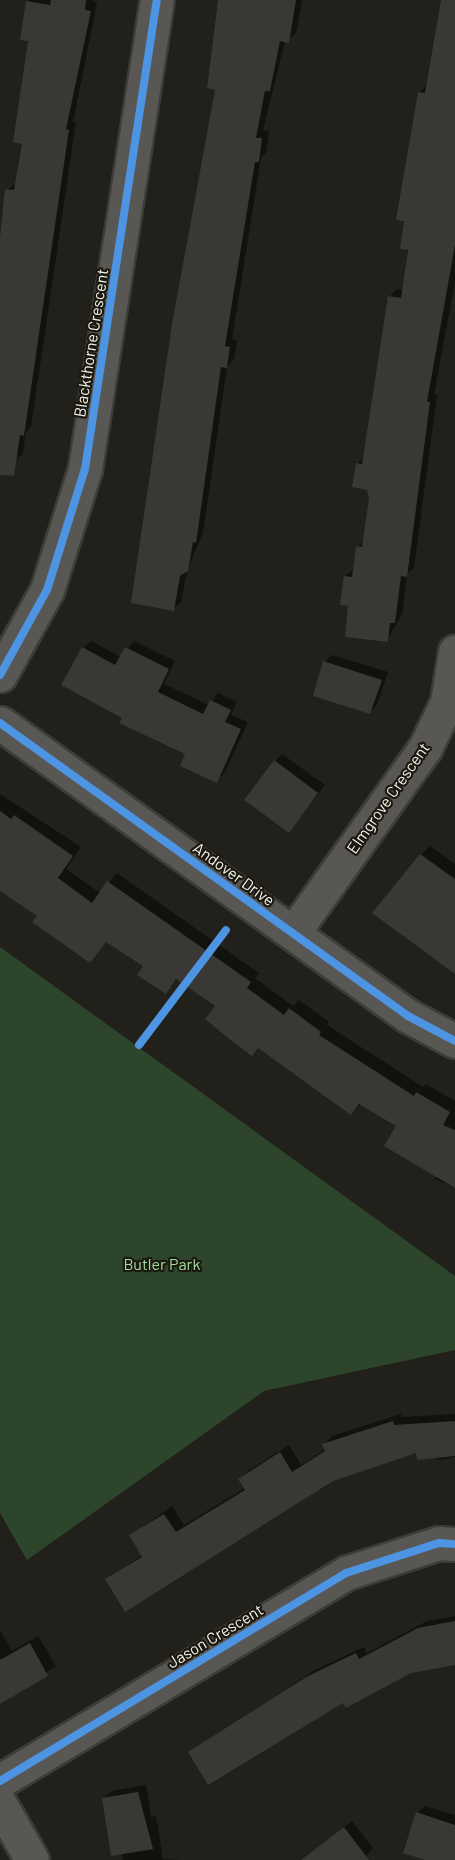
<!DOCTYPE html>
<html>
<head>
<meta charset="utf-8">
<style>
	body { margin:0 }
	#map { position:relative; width:455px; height:1860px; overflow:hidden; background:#21201b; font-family:Barlow,sans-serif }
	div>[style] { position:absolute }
	.green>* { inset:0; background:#2d462b }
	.shadow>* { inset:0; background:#0007 }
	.building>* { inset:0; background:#393834 }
	.roads { filter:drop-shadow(2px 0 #3c3c38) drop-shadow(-2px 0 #3c3c38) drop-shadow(0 2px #3c3c38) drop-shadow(0 -2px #3c3c38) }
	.minor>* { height:33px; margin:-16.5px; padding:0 16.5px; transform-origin:16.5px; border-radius:16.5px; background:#585753 }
	.tertiary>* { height:33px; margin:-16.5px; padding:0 16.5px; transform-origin:16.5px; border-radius:16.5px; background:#585753 }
	.cycleway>* { height:8px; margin:-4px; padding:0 4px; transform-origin:4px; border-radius:4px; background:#4d94e3 }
	span { translate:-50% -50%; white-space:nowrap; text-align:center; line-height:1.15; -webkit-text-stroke:4.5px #1b190f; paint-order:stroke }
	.street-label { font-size:16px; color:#f5f4ed }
	.park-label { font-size:16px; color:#a1df9d }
</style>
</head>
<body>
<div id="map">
	<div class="green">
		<div style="clip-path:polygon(0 947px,455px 1276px,455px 1350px,264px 1391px,27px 1560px,0 1513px)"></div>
	</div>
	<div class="shadow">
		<div style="clip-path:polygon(29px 0,92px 0,97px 3px,73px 122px,76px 122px,31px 427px,26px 432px,23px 453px,15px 461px,0 459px,0 252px,6px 190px,17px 183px,24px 143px)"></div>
		<div style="clip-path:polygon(220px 0,302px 0,296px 33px,285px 41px,263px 130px,269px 131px,266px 153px,261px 158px,232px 339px,237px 340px,234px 359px,227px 367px,203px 533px,187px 571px,181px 602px,173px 609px,217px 89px)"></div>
		<div style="clip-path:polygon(441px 0,455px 0,455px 282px,434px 395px,437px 395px,414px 568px,407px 574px,402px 614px,387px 640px,350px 605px,345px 576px,354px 569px,358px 547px,365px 540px,371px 498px,357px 464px,365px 456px,389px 297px,397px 289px,404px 290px,419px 93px,428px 84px)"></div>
		<div style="clip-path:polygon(91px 641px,121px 657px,134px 641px,175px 661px,164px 684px,209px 705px,218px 693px,237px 702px,231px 715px,248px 722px,224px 774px,216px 781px,187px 754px,124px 717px,83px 648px)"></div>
		<div style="clip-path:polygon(332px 655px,388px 672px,377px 705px,370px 712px,325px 662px)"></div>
		<div style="clip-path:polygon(282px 754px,325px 785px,289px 831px,275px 761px)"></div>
		<div style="clip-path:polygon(0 794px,81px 847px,66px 869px,100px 893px,117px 873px,259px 973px,255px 978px,293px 1006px,299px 1000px,329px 1022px,327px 1025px,423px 1087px,426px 1084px,455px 1101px,455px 1188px,435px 1179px,436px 1175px,398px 1126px,361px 1104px,351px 1114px,178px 978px,166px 992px,145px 965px,107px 941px,90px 961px,39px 916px,0 889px)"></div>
		<div style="clip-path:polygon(430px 846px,455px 864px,455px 971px,421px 855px)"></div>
		<div style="clip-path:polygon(401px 1414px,402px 1417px,455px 1414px,455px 1457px,440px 1460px,417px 1451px,332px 1480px,107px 1580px,142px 1555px,130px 1536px,172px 1506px,184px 1525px,245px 1488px,240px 1479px,248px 1471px,289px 1445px,301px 1465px,326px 1449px,324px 1445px,332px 1436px)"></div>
		<div style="clip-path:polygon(455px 1616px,455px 1664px,411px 1671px,344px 1701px,190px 1752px,315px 1670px,364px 1647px,367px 1653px,427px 1621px)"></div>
		<div style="clip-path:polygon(0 1630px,12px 1651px,38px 1636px,56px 1666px,0 1702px)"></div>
		<div style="clip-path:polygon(146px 1785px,151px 1817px,156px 1816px,163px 1859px,180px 1860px,123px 1860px,104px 1798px,111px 1791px)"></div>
		<div style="clip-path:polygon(425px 1806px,455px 1815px,455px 1860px,437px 1860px,417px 1813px)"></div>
		<div style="clip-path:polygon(352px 1821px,373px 1848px,366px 1856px,360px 1860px,302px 1860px)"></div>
	</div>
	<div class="building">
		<div style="clip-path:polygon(51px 0,86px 0,85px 10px,91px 11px,66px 129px,69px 130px,24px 436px,20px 435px,14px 476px,0 475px,0 237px,5px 189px,14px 190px,22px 144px,13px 142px,28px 41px,20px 40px,26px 1px,50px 5px)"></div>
		<div style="clip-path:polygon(218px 0,296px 0,289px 43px,280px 41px,270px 91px,265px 91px,256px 138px,262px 138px,259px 162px,255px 162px,225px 346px,230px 347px,227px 368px,221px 367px,196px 543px,193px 542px,188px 571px,180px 576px,174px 611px,131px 603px,172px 324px,215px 90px,207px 88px)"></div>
		<div style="clip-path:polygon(441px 0,455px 0,455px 245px,427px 402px,430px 402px,407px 577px,401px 576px,395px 623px,390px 623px,388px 642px,345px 637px,348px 606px,340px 605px,344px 576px,352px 577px,356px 546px,362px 547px,369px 498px,367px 490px,352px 487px,356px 463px,362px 464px,388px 296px,401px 298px,408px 250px,400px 249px,404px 221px,396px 220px,418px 92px,425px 93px)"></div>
		<div style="clip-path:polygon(82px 647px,115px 665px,125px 647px,169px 669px,158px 692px,203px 714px,210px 700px,231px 710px,225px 722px,241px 729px,217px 783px,180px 766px,185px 754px,119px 723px,122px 718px,61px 685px)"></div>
		<div style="clip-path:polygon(323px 661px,382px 680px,370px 714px,313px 696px)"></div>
		<div style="clip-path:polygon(274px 760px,318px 793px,289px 833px,244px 800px)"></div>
		<div style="clip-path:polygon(0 811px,11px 819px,14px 815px,73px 856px,58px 878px,92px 903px,107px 881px,251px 982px,247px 988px,284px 1015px,289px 1008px,321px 1032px,319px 1035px,414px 1096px,416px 1092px,450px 1112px,443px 1125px,455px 1130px,455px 1188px,384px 1146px,396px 1126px,359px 1104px,351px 1115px,258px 1048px,252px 1056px,233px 1042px,205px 1019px,215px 1006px,176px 979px,166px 994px,137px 975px,143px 966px,106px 942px,90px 963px,32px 922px,37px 916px,0 891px)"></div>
		<div style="clip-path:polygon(420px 854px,455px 879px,455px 974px,372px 913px)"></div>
		<div style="clip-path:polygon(393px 1421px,394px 1425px,455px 1421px,455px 1456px,417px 1460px,416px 1453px,333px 1481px,125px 1612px,105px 1579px,142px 1557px,129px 1535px,164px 1514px,176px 1532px,245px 1490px,238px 1479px,280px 1452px,292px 1472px,325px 1451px,322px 1444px)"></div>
		<div style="clip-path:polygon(455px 1621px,455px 1665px,411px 1673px,346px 1708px,343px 1703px,208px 1785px,188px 1752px,306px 1677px,356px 1653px,359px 1659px,418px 1628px)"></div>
		<div style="clip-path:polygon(30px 1643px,48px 1676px,0 1704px,0 1660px)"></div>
		<div style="clip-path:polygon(138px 1792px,153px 1849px,111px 1856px,102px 1798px)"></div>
		<div style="clip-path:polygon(416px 1812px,455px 1825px,455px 1860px,425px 1860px,403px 1853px)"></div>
		<div style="clip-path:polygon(344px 1827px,369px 1860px,301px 1860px)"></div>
	</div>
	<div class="roads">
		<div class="minor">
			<div style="left:0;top:675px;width:97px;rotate:-61.1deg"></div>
			<div style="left:47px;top:590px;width:127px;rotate:-72.6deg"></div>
			<div style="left:85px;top:469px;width:474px;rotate:-81.3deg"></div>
			<div style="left:293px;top:933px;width:227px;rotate:-54.5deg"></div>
			<div style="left:425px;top:748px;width:51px;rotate:-64.4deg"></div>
			<div style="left:447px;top:702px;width:51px;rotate:-80.9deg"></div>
			<div style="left:0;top:1781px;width:404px;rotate:-31deg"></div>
			<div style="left:346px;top:1573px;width:98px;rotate:-17.9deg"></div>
			<div style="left:439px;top:1543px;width:16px;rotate:4deg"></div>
			<div style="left:0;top:1804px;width:64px;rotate:60.3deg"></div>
		</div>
		<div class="tertiary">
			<div style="left:0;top:723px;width:502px;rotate:35.68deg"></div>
			<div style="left:408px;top:1016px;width:53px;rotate:28deg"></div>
		</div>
	</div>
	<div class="cycleway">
		<div style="left:0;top:675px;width:97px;rotate:-61.1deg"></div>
		<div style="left:47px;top:590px;width:127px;rotate:-72.6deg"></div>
		<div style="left:85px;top:469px;width:474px;rotate:-81.3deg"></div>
		<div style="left:0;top:723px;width:502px;rotate:35.68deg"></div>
		<div style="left:408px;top:1016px;width:53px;rotate:28deg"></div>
		<div style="left:139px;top:1045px;width:144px;rotate:-52.9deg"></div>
		<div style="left:0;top:1781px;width:404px;rotate:-31deg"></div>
		<div style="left:346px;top:1573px;width:98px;rotate:-17.9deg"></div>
		<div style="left:439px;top:1543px;width:16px;rotate:4deg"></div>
	</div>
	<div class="street-label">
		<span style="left:91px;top:343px;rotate:-81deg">Blackthorne Crescent</span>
		<span style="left:388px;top:798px;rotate:-55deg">Elmgrove Crescent</span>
		<span style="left:234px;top:874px;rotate:36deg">Andover Drive</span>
		<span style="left:215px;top:1636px;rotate:-31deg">Jason Crescent</span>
	</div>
	<div class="park-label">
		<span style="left:162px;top:1264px">Butler Park</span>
	</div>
</div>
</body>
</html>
